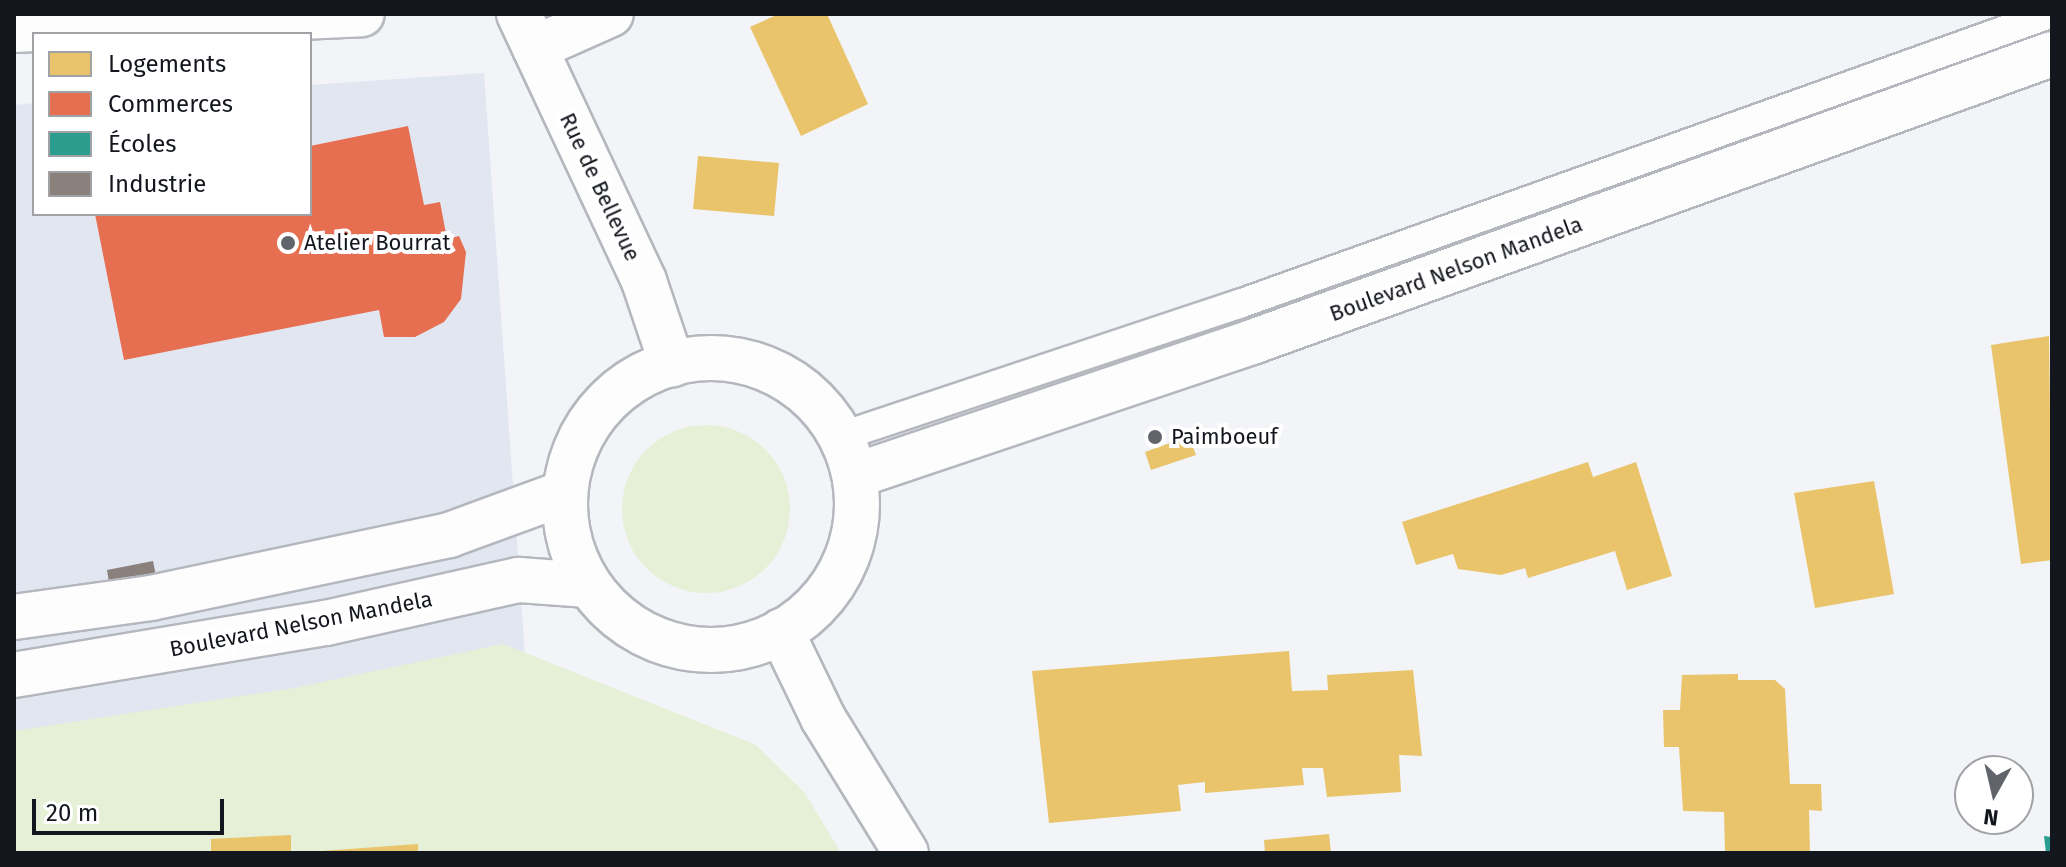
<!DOCTYPE html>
<html>
<head>
<meta charset="utf-8">
<style>
	body { margin:0 }
	#map { position:relative; width:2066px; height:867px; overflow:hidden; background:#f2f4f8; font-family:"Fira Sans",sans-serif }
	div>[style] { position:absolute }
	.built>* { inset:0; background:#e1e6f1 }
	.green>* { inset:0; background:#e6f0d6 }
	.round { border-radius:50% }
	.homes>* { inset:0; background:#e9c46a }
	.shops>* { inset:0; background:#e76f51 }
	.schools>* { inset:0; background:#2a9d8f }
	.industry>* { inset:0; background:#8a817c }
	.roads { filter:drop-shadow(2px 0 #b4b7bd) drop-shadow(-2px 0 #b4b7bd) drop-shadow(0 2px #b4b7bd) drop-shadow(0 -2px #b4b7bd) }
	.service>* { height:28px; margin:-14px; padding:0 14px; transform-origin:14px; border-radius:14px; background:#fdfdfe }
	.minor>* { height:44px; margin:-22px; padding:0 22px; transform-origin:22px; border-radius:22px; background:#fdfdfe }
	.tertiary>* { height:44px; margin:-22px; padding:0 22px; transform-origin:22px; border-radius:22px; background:#fdfdfe }
	.tertiary>.ring { margin:-22px; padding:0; box-sizing:content-box; background:none; border:44px solid #fdfdfe; border-radius:50% }
	.dots>* { width:22px; height:22px; translate:-50% -50%; box-sizing:border-box; border:4px solid #fff; border-radius:50% }
	span { translate:-50% -50%; white-space:nowrap; text-align:center; line-height:1.15; -webkit-text-stroke:8px #fff; paint-order:stroke }
	.street-label { font-size:22px; color:#13161d }
	.poi-label { font-size:22px; color:#13161d }
	.left { translate:0 -50%; text-align:left }
	.frame { position:absolute; inset:0; border:16px solid #13161d; pointer-events:none }
	.legend { position:absolute; left:32px; top:32px; width:280px; height:184px; box-sizing:border-box; background:#fff; border:2px solid #a1a2a5; margin:0; padding:10px 14px; list-style:none; font-size:24px; color:#13161d }
	.legend li { display:flex; align-items:center; gap:16px; height:40px }
	.legend b { width:40px; border:2px solid #a1a2a5 }
	.north { position:absolute; left:1954px; top:755px; width:80px; height:80px; box-sizing:border-box; background:#fff; border:2px solid #a1a2a5; border-radius:50%; rotate:188deg; font-size:22px; font-weight:700; line-height:32px; text-align:center; color:#13161d }
	.north::after { content:''; display:block; margin:auto; width:28px; height:36px; background:#61646a; clip-path:polygon(50% 0,100% 100%,50% 72%,0 100%) }
	.scale { position:absolute; left:32px; top:799px; width:192px; height:36px; box-sizing:border-box; border:4px solid #13161d; border-top:0; padding-left:10px; font-size:24px; line-height:28px; white-space:nowrap; color:#13161d; -webkit-text-stroke:6px #fff; paint-order:stroke }
</style>
</head>
<body>
<div id="map">
	<div class="built">
		<div style="clip-path:polygon(484px 73px,528px 699px,14px 781px,14px 105px,34px 103px,34px 214px,310px 214px,310px 85px)"></div>
	</div>
	<div class="green">
		<div class="round" style="left:622px;top:425px;width:168px;height:168px"></div>
		<div style="clip-path:polygon(503px 644px,756px 745px,805px 793px,841px 853px,14px 853px,14px 731px,294px 688px)"></div>
	</div>
	<div class="homes">
		<div style="clip-path:polygon(779px 14px,827px 14px,868px 104px,801px 136px,750px 27px)"></div>
		<div style="clip-path:polygon(698px 156px,779px 163px,774px 216px,693px 209px)"></div>
		<div style="clip-path:polygon(2049px 336px,2052px 560px,2021px 564px,1991px 345px)"></div>
		<div style="clip-path:polygon(1189px 436px,1196px 455px,1151px 470px,1145px 452px)"></div>
		<div style="clip-path:polygon(1588px 462px,1593px 477px,1636px 462px,1672px 576px,1627px 590px,1615px 551px,1528px 578px,1525px 568px,1501px 575px,1458px 569px,1453px 554px,1416px 565px,1402px 522px)"></div>
		<div style="clip-path:polygon(1874px 481px,1894px 594px,1815px 608px,1794px 493px)"></div>
		<div style="clip-path:polygon(1289px 651px,1292px 691px,1328px 690px,1327px 675px,1413px 670px,1422px 756px,1399px 755px,1401px 792px,1327px 797px,1323px 768px,1302px 768px,1304px 785px,1205px 793px,1205px 782px,1178px 785px,1181px 811px,1049px 823px,1032px 671px)"></div>
		<div style="clip-path:polygon(1738px 674px,1738px 680px,1775px 680px,1785px 689px,1790px 784px,1821px 784px,1822px 811px,1809px 810px,1810px 853px,1725px 853px,1724px 812px,1683px 811px,1679px 747px,1664px 747px,1663px 710px,1680px 710px,1682px 675px)"></div>
		<div style="clip-path:polygon(1329px 834px,1331px 853px,1265px 853px,1264px 840px)"></div>
		<div style="clip-path:polygon(291px 835px,291px 853px,211px 853px,211px 839px)"></div>
		<div style="clip-path:polygon(418px 844px,418px 853px,321px 853px,321px 851px)"></div>
	</div>
	<div class="shops">
		<div style="clip-path:polygon(408px 126px,424px 205px,440px 202px,447px 239px,459px 236px,466px 252px,461px 299px,444px 322px,415px 337px,384px 337px,379px 310px,124px 360px,95px 214px,310px 214px,310px 146px)"></div>
	</div>
	<div class="schools">
		<div style="clip-path:polygon(2044px 836px,2052px 837px,2052px 853px,2046px 853px)"></div>
	</div>
	<div class="industry">
		<div style="clip-path:polygon(153px 561px,157px 581px,110px 589px,107px 570px)"></div>
	</div>
	<div class="roads">
		<div class="service">
			<div style="left:842px;top:436px;width:418px;rotate:-18.4deg"></div>
			<div style="left:1239px;top:304px;width:861px;rotate:-19.68deg"></div>
		</div>
		<div class="minor">
			<div style="left:14px;top:30px;width:348px;rotate:-2.6deg"></div>
			<div style="left:535px;top:48px;width:83px;rotate:-24.1deg"></div>
			<div style="left:781px;top:631px;width:97px;rotate:64.2deg"></div>
			<div style="left:823px;top:718px;width:158px;rotate:58.4deg"></div>
		</div>
		<div class="tertiary">
			<div style="left:519px;top:14px;width:295px;rotate:64.9deg"></div>
			<div style="left:644px;top:281px;width:88px;rotate:71.4deg"></div>
			<div class="ring" style="left:565px;top:358px;width:248px;height:248px"></div>
			<div style="left:857px;top:475px;width:417px;rotate:-18.6deg"></div>
			<div style="left:1252px;top:342px;width:850px;rotate:-19.8deg"></div>
			<div style="left:14px;top:617px;width:138px;rotate:-7.9deg"></div>
			<div style="left:151px;top:598px;width:305px;rotate:-11.9deg"></div>
			<div style="left:449px;top:535px;width:122px;rotate:-20.1deg"></div>
			<div style="left:14px;top:675px;width:316px;rotate:-9.5deg"></div>
			<div style="left:326px;top:623px;width:198px;rotate:-12.6deg"></div>
			<div style="left:519px;top:580px;width:69px;rotate:4.1deg"></div>
		</div>
	</div>
	<div class="dots">
		<div style="left:288px;top:243px;background:#61646a"></div>
		<div style="left:1155px;top:437px;background:#61646a"></div>
	</div>
	<div class="street-label">
		<span style="left:600px;top:187px;rotate:65deg">Rue de Bellevue</span>
		<span style="left:1456px;top:269px;rotate:-20deg">Boulevard Nelson Mandela</span>
		<span style="left:301px;top:624px;rotate:-11deg">Boulevard Nelson Mandela</span>
	</div>
	<div class="poi-label">
		<span class="left" style="left:304px;top:243px">Atelier Bourrat</span>
		<span class="left" style="left:1171px;top:437px">Paimboeuf</span>
	</div>
	<div class="frame"></div>
	<ul class="legend">
	<li><b style="height:22px;background:#e9c46a"></b>Logements</li>
	<li><b style="height:22px;background:#e76f51"></b>Commerces</li>
	<li><b style="height:22px;background:#2a9d8f"></b>Écoles</li>
	<li><b style="height:22px;background:#8a817c"></b>Industrie</li>
	</ul>
	<div class="north">N</div>
	<div class="scale">20 m</div>
</div>
</body>
</html>
